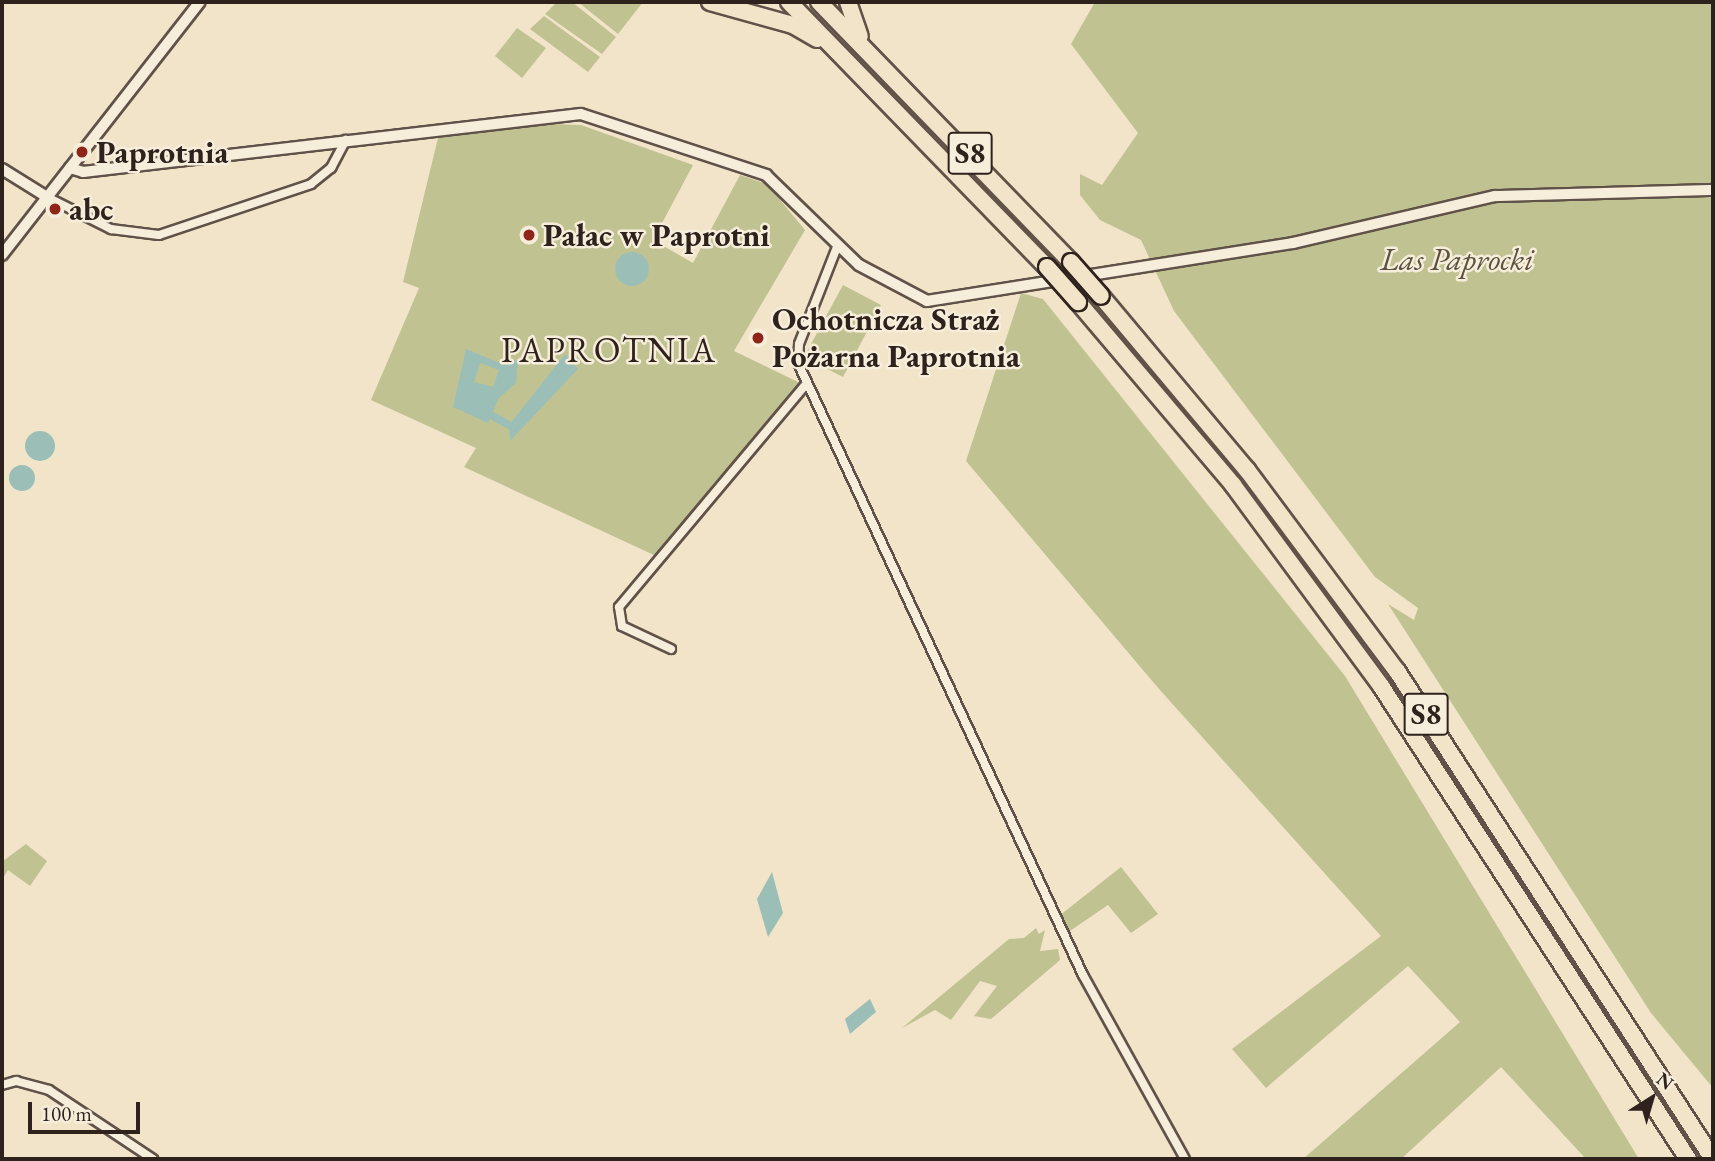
<!DOCTYPE html>
<html>
<head>
<meta charset="utf-8">
<style>
	body { margin:0 }
	#map { position:relative; width:1715px; height:1161px; overflow:hidden; background:#f1e4c8; font-family:"EB Garamond",serif }
	div>[style] { position:absolute }
	.green>* { inset:0; background:#c1c292 }
	.water>* { inset:0; background:#9bbfb6 }
	.round { border-radius:50% }
	.canal>* { height:8px; margin:-4px; padding:0 4px; transform-origin:4px; border-radius:4px; background:#9bbfb6 }
	.roads { filter:drop-shadow(2px 0 #605248) drop-shadow(-2px 0 #605248) drop-shadow(0 2px #605248) drop-shadow(0 -2px #605248) }
	.minor>* { height:8px; margin:-4px; padding:0 4px; transform-origin:4px; border-radius:4px; background:#f6eddb }
	.tertiary>* { height:10px; margin:-5px; padding:0 5px; transform-origin:5px; border-radius:5px; background:#f6eddb }
	.motorway>* { height:16px; margin:-8px; padding:0 8px; transform-origin:8px; border-radius:8px; background:#f1e4c8 }
	.bridges { filter:drop-shadow(2px 0 #2f221d) drop-shadow(-2px 0 #2f221d) drop-shadow(0 2px #2f221d) drop-shadow(0 -2px #2f221d) }
	.motorway-bridge>* { height:16px; margin:-8px; padding:0 8px; transform-origin:8px; border-radius:8px; background:#f1e4c8 }
	.dots>* { width:19px; height:19px; translate:-50% -50%; box-sizing:border-box; border:4px solid #f6eddb; border-radius:50% }
	span { translate:-50% -50%; white-space:nowrap; text-align:center; line-height:1.15; -webkit-text-stroke:5px #f6eddb; paint-order:stroke }
	.shield-label span { padding:2px 5px; background:#f6eddb; border:2px solid; border-radius:5px; -webkit-text-stroke-width:0 }
	.shield-label { font-size:30px; color:#2f221d; font-weight:700 }
	.poi-label { font-size:32px; color:#2f221d; font-weight:700 }
	.left { translate:0 -50%; text-align:left }
	.park-label { font-size:32px; color:#5b5240; font-style:italic }
	.quarter-label { font-size:35px; color:#2f221d; letter-spacing:2px }
	.frame { position:absolute; inset:0; border:4px solid #2f221d; pointer-events:none }
	.north { position:absolute; left:1617px; top:1063px; width:70px; height:70px; -webkit-text-stroke:5px #f6eddb; paint-order:stroke; rotate:37deg; font-size:19px; font-weight:700; line-height:28px; text-align:center; color:#2f221d }
	.north::after { content:''; display:block; margin:auto; width:24px; height:32px; background:#2f221d; clip-path:polygon(50% 0,100% 100%,50% 72%,0 100%) }
	.scale { position:absolute; left:28px; top:1102px; width:112px; height:32px; box-sizing:border-box; border:4px solid #2f221d; border-top:0; padding-left:9px; font-size:21px; line-height:24px; white-space:nowrap; color:#2f221d; -webkit-text-stroke:5px #f6eddb; paint-order:stroke }
</style>
</head>
<body>
<div id="map">
	<div class="green">
		<div style="clip-path:polygon(557px 2px,572px 2px,616px 37px,602px 54px,545px 14px)"></div>
		<div style="clip-path:polygon(578px 2px,643px 2px,618px 34px)"></div>
		<div style="clip-path:polygon(1095px 2px,1713px 2px,1713px 1088px,1651px 1013px,1388px 604px,1414px 620px,1418px 608px,1375px 577px,1174px 311px,1141px 240px,1100px 220px,1080px 195px,1080px 174px,1102px 185px,1138px 133px,1071px 44px)"></div>
		<div style="clip-path:polygon(544px 16px,600px 57px,588px 72px,530px 29px)"></div>
		<div style="clip-path:polygon(517px 28px,546px 48px,522px 78px,495px 56px)"></div>
		<div style="clip-path:polygon(550px 124px,581px 125px,693px 165px,653px 240px,693px 263px,740px 175px,767px 184px,805px 230px,734px 351px,800px 383px,656px 556px,464px 467px,476px 448px,371px 400px,419px 288px,403px 282px,438px 138px)"></div>
		<div style="clip-path:polygon(843px 285px,881px 305px,843px 377px,804px 357px)"></div>
		<div style="clip-path:polygon(1021px 293px,1043px 299px,1345px 676px,1639px 1159px,1586px 1159px,1501px 1067px,1401px 1159px,1303px 1159px,1460px 1022px,1408px 966px,1266px 1088px,1232px 1049px,1381px 936px,1159px 689px,966px 461px)"></div>
		<div style="clip-path:polygon(26px 844px,47px 861px,30px 886px,8px 870px,2px 880px,3px 861px)"></div>
		<div style="clip-path:polygon(1121px 867px,1158px 914px,1131px 933px,1108px 905px,1067px 933px,1059px 916px)"></div>
		<div style="clip-path:polygon(1036px 928px,1039px 934px,1045px 930px,1040px 951px,1058px 949px,1060px 960px,991px 1019px,974px 1016px,997px 986px,980px 981px,951px 1020px,935px 1010px,902px 1028px,1009px 939px,1024px 938px)"></div>
	</div>
	<div class="water">
		<div class="round" style="left:615px;top:252px;width:34px;height:34px"></div>
		<div style="clip-path:polygon(evenodd,466px 349px,497px 362px,518px 360px,516px 383px,499px 398px,488px 423px,453px 407px,466px 349px,480px 363px,499px 370px,493px 387px,474px 382px,480px 363px)"></div>
		<div style="clip-path:polygon(565px 354px,578px 369px,510px 441px,509px 425px)"></div>
		<div class="round" style="left:25px;top:431px;width:30px;height:30px"></div>
		<div class="round" style="left:9px;top:465px;width:26px;height:26px"></div>
		<div style="clip-path:polygon(772px 872px,783px 913px,768px 937px,757px 899px)"></div>
		<div style="clip-path:polygon(870px 999px,876px 1012px,850px 1034px,845px 1019px)"></div>
	</div>
	<div class="canal">
		<div style="left:491px;top:415px;width:21px;rotate:29deg"></div>
	</div>
	<div class="roads">
		<div class="minor">
			<div style="left:47px;top:197px;width:72px;rotate:26.6deg"></div>
			<div style="left:111px;top:229px;width:48px;rotate:7.1deg"></div>
			<div style="left:159px;top:235px;width:160px;rotate:-18.5deg"></div>
			<div style="left:311px;top:184px;width:26px;rotate:-39deg"></div>
			<div style="left:331px;top:168px;width:32px;rotate:-62deg"></div>
			<div style="left:837px;top:247px;width:104px;rotate:111.4deg"></div>
			<div style="left:799px;top:344px;width:19px;rotate:93deg"></div>
			<div style="left:798px;top:363px;width:675px;rotate:65.03deg"></div>
			<div style="left:1083px;top:975px;width:210px;rotate:61deg"></div>
			<div style="left:671px;top:649px;width:54px;rotate:-154.9deg"></div>
			<div style="left:622px;top:626px;width:19px;rotate:-99deg"></div>
			<div style="left:619px;top:607px;width:291px;rotate:-50deg"></div>
			<div style="left:2px;top:1085px;width:15px;rotate:-16deg"></div>
			<div style="left:16px;top:1081px;width:34px;rotate:15deg"></div>
			<div style="left:49px;top:1090px;width:125px;rotate:33.6deg"></div>
		</div>
		<div class="tertiary">
			<div style="left:70px;top:168px;width:14px;rotate:17deg"></div>
			<div style="left:83px;top:172px;width:501px;rotate:-6.64deg"></div>
			<div style="left:581px;top:114px;width:195px;rotate:18.2deg"></div>
			<div style="left:766px;top:175px;width:129px;rotate:44.1deg"></div>
			<div style="left:859px;top:265px;width:77px;rotate:27.9deg"></div>
			<div style="left:927px;top:301px;width:371px;rotate:-9deg"></div>
			<div style="left:1293px;top:243px;width:207px;rotate:-13.1deg"></div>
			<div style="left:1495px;top:196px;width:218px;rotate:-1.6deg"></div>
			<div style="left:2px;top:169px;width:53px;rotate:31.9deg"></div>
			<div style="left:2px;top:255px;width:321px;rotate:-52deg"></div>
		</div>
		<div class="motorway">
			<div style="left:710px;top:2px;width:86px;rotate:15.5deg"></div>
			<div style="left:793px;top:25px;width:28px;rotate:30deg"></div>
			<div style="left:789px;top:2px;width:370px;rotate:45.8deg"></div>
			<div style="left:819px;top:2px;width:362px;rotate:45.9deg"></div>
			<div style="left:848px;top:2px;width:36px;rotate:71deg"></div>
			<div style="left:1101px;top:296px;width:227px;rotate:50deg"></div>
			<div style="left:1247px;top:470px;width:251px;rotate:53.3deg"></div>
			<div style="left:1397px;top:671px;width:581px;rotate:57.08deg"></div>
			<div style="left:1078px;top:302px;width:240px;rotate:49.7deg"></div>
			<div style="left:1233px;top:485px;width:250px;rotate:53.6deg"></div>
			<div style="left:1381px;top:686px;width:564px;rotate:57.01deg"></div>
		</div>
	</div>
	<div class="bridges">
		<div class="motorway-bridge">
			<div style="left:1071px;top:262px;width:45px;rotate:48.6deg"></div>
			<div style="left:1047px;top:267px;width:47px;rotate:48.5deg"></div>
		</div>
	</div>
	<div class="dots">
		<div style="left:82px;top:152px;background:#8f2418"></div>
		<div style="left:55px;top:209px;background:#8f2418"></div>
		<div style="left:529px;top:235px;background:#8f2418"></div>
		<div style="left:758px;top:338px;background:#8f2418"></div>
	</div>
	<div class="shield-label">
		<span style="left:970px;top:153px">S8</span>
		<span style="left:1426px;top:714px">S8</span>
	</div>
	<div class="poi-label">
		<span class="left" style="left:96px;top:152px">Paprotnia</span>
		<span class="left" style="left:69px;top:209px">abc</span>
		<span class="left" style="left:543px;top:235px">Pałac w Paprotni</span>
		<span class="left" style="left:772px;top:338px">Ochotnicza Straż<br>Pożarna Paprotnia</span>
	</div>
	<div class="park-label">
		<span style="left:1457px;top:259px">Las Paprocki</span>
	</div>
	<div class="quarter-label">
		<span style="left:609px;top:350px">PAPROTNIA</span>
	</div>
	<div class="frame"></div>
	<div class="north">N</div>
	<div class="scale">100 m</div>
</div>
</body>
</html>
